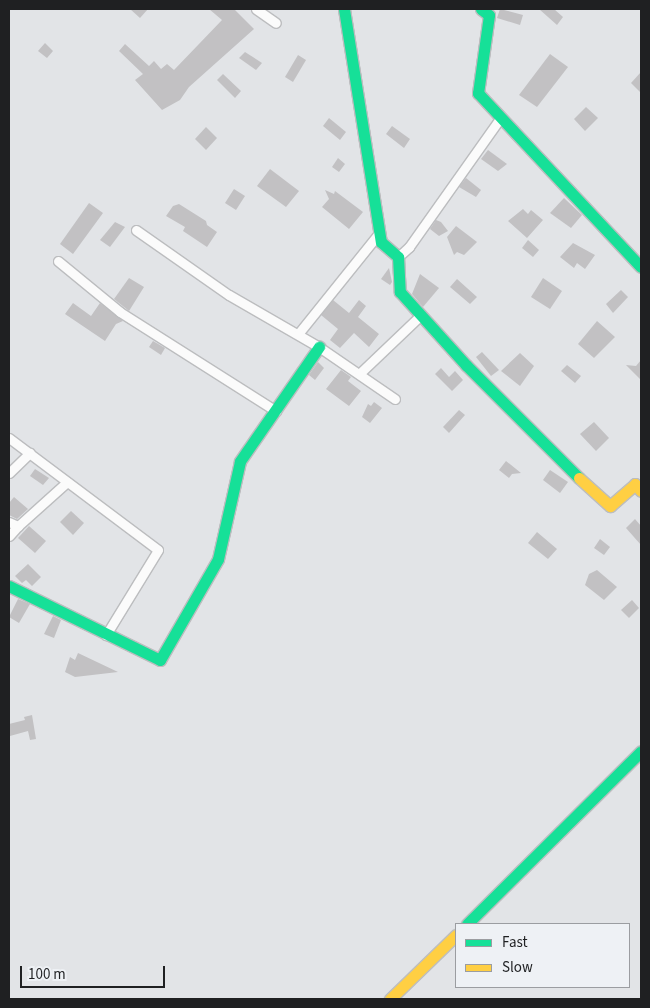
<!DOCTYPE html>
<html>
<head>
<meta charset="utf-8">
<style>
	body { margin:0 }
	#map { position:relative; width:650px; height:1008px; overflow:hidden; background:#e2e4e7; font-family:"Source Sans 3",sans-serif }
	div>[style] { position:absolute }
	.building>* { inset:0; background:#c2c1c3 }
	.roads { filter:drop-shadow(1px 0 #bcbdbf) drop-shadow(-1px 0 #bcbdbf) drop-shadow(0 1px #bcbdbf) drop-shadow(0 -1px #bcbdbf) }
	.street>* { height:9px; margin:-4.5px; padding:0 4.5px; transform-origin:4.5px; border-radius:4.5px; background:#fbfbfb }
	.fast>* { height:11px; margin:-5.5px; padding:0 5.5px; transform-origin:5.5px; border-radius:5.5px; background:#16e098 }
	.slow>* { height:11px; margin:-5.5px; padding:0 5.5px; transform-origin:5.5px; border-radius:5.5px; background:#ffcf43 }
	span { translate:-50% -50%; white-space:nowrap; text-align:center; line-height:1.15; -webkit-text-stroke:4.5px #eef1f5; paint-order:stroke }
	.frame { position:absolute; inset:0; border:10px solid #1f2022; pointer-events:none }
	.legend { position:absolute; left:455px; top:923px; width:175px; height:65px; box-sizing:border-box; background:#eef1f5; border:1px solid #9b9da1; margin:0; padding:6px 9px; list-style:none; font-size:15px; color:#1f2022 }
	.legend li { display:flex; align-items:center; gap:10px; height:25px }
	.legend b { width:25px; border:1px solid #9b9da1 }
	.scale { position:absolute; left:20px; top:966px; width:145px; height:22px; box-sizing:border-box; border:2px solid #1f2022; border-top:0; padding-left:6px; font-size:15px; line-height:18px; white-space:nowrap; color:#1f2022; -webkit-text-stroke:4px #eef1f5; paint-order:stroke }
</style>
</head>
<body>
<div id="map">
	<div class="building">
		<div style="clip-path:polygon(130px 9px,148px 9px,140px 18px)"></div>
		<div style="clip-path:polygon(209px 9px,234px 9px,254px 29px,189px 87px,180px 100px,162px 110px,135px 80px,143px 74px,119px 51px,125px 44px,149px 66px,154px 61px,161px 69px,167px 64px,174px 70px,222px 20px)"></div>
		<div style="clip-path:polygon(500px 9px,523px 15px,520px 25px,497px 18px)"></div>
		<div style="clip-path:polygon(539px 9px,554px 9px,563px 17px,557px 25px)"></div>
		<div style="clip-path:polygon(45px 43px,53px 51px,47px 58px,38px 51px)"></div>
		<div style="clip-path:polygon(245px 52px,262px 63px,256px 70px,239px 58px)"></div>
		<div style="clip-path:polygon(550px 54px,568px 67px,537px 107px,519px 95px)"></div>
		<div style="clip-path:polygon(298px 55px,306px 60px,293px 82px,285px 77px)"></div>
		<div style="clip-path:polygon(641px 72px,641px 93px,631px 83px)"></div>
		<div style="clip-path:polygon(223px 74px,241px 91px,235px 98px,217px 80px)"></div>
		<div style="clip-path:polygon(586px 107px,598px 118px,585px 131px,574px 119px)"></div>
		<div style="clip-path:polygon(329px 118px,346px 132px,340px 140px,323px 126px)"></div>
		<div style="clip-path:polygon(392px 126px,410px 139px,404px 148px,386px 134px)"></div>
		<div style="clip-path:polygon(206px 127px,217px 138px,206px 150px,195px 139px)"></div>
		<div style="clip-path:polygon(488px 150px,507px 164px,498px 171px,481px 159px)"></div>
		<div style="clip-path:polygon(338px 158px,345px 164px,339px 172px,332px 167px)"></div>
		<div style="clip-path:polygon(270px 169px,299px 191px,286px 207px,257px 186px)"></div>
		<div style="clip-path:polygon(466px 178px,481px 190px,476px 197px,459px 187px)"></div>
		<div style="clip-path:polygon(234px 189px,245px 196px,236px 210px,225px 203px)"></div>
		<div style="clip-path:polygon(325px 190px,334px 194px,335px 191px,363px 212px,349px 229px,322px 207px,329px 199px)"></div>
		<div style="clip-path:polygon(564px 198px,582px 215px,571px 228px,550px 213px)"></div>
		<div style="clip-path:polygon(89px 203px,103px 213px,73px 254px,60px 244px)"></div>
		<div style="clip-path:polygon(179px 204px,206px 221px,207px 225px,217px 232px,207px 247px,183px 231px,185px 227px,166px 216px,173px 206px)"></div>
		<div style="clip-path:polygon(523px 209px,528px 214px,531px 210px,543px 220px,527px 238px,508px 221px)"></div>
		<div style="clip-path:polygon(436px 220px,441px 222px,448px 231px,439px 236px,430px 229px)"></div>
		<div style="clip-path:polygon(115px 222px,125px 227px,110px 247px,100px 240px)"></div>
		<div style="clip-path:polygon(456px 226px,477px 242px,464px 255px,457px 252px,454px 255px,447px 237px)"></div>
		<div style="clip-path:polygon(528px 240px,539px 250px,533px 257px,522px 248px)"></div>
		<div style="clip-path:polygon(573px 243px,595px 255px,585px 269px,577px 263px,574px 268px,560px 257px)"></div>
		<div style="clip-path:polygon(389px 268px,392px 282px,390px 285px,381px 279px)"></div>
		<div style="clip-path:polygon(420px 274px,439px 288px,423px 307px,412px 294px)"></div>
		<div style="clip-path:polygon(129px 278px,144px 287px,129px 311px,114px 299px)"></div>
		<div style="clip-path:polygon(543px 278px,562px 291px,550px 309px,531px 297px)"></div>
		<div style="clip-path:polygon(457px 279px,477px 297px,470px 304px,450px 287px)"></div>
		<div style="clip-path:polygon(621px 290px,628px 297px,613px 313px,606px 304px)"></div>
		<div style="clip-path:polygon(333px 300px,349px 313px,359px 300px,366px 306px,358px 317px,379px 334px,369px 347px,354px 333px,340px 348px,330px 340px,338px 329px,321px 315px)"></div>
		<div style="clip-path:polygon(73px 303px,91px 316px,100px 303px,123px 321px,116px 324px,105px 341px,65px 314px)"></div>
		<div style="clip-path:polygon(597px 321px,615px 337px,594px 358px,578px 344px)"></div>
		<div style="clip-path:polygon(153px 341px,165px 348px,161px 355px,149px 347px)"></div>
		<div style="clip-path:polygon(482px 352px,499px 370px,491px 376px,476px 357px)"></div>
		<div style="clip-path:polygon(520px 353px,534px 366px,520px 386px,501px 371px)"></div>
		<div style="clip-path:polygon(641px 360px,641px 380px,626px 365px,636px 366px)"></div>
		<div style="clip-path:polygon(318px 362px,324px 368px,315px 380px,309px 375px)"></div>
		<div style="clip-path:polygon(567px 365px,581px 376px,575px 383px,561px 371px)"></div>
		<div style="clip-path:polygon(441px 368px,449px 377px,455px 371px,463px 380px,452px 391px,435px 374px)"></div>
		<div style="clip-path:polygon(341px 370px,351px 377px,348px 381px,361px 391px,349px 406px,326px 389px)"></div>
		<div style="clip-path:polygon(374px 402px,382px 408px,370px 423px,362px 417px,368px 404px,371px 406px)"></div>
		<div style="clip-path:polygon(459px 410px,465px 415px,449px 433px,443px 427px)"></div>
		<div style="clip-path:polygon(594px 422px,609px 438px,596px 451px,580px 434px)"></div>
		<div style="clip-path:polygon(506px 461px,521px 473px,512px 474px,509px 478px,499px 470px)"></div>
		<div style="clip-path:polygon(35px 469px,49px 478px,43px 485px,30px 476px)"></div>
		<div style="clip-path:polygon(550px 470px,568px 482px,560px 493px,543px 480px)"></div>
		<div style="clip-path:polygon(14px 497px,28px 509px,17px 519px,9px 515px,9px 503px)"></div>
		<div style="clip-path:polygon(71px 511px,84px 523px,73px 535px,60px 522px)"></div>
		<div style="clip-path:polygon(635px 519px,641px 526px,641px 545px,626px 528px)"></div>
		<div style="clip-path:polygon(29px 526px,46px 541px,35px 553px,18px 538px)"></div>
		<div style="clip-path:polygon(537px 532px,557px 549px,548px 559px,528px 543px)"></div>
		<div style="clip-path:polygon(600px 539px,610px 547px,604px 555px,594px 548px)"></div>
		<div style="clip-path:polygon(28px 564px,41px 577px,32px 586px,26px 580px,22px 583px,15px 576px)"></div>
		<div style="clip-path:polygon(597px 570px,617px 587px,604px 600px,585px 585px,589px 574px)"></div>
		<div style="clip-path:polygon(18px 599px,30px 604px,19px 623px,9px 617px)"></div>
		<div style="clip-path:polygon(632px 600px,639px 608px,629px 618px,621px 610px)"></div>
		<div style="clip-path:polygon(53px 616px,61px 620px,54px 638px,44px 634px)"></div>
		<div style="clip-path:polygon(78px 653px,118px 672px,75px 677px,65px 672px,70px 657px,75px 660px)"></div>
		<div style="clip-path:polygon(32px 715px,36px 739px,30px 740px,28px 731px,10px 736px,9px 724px,25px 720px,24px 717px)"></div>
	</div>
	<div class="roads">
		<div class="street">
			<div style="left:256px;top:9px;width:24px;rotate:35deg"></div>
			<div style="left:136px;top:230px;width:113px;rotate:35deg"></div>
			<div style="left:229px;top:295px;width:104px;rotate:30deg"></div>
			<div style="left:319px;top:347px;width:92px;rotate:34.4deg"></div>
			<div style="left:398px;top:257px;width:15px;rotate:-42deg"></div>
			<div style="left:409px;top:247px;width:159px;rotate:-54.7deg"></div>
			<div style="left:58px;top:261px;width:80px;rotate:39.4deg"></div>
			<div style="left:120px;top:312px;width:185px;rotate:32.4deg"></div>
			<div style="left:298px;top:334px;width:131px;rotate:-51.2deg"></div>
			<div style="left:359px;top:374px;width:84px;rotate:-43.6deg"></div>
			<div style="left:9px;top:438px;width:186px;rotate:36.9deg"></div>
			<div style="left:158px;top:550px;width:100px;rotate:121.5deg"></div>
			<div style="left:9px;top:473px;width:29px;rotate:-44deg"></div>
			<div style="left:9px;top:522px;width:10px;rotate:24deg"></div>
			<div style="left:18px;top:526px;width:66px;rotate:-41.9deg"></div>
			<div style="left:9px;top:536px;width:13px;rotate:-48deg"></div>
		</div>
		<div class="fast">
			<div style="left:344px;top:9px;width:236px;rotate:81deg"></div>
			<div style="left:381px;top:242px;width:23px;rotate:41deg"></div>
			<div style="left:398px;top:257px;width:35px;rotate:87deg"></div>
			<div style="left:400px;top:292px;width:98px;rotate:47.9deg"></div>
			<div style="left:466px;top:365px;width:160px;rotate:45deg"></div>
			<div style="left:481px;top:9px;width:10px;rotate:37deg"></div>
			<div style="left:489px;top:15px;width:79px;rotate:98deg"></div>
			<div style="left:478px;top:93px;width:238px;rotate:46.9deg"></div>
			<div style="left:9px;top:586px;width:168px;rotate:26.1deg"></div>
			<div style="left:160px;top:660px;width:116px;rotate:-60.1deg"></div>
			<div style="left:218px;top:559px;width:100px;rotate:-77.3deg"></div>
			<div style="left:240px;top:461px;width:139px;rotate:-55.3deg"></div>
			<div style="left:467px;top:924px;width:245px;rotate:-44.8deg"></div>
		</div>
		<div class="slow">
			<div style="left:579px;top:478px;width:42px;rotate:42.1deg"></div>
			<div style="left:610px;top:506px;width:33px;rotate:-41deg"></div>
			<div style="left:635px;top:484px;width:9px;rotate:49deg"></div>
			<div style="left:390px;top:999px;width:92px;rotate:-44.1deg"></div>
		</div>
	</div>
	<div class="frame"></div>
	<ul class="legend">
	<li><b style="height:6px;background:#16e098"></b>Fast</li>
	<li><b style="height:6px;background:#ffcf43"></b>Slow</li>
	</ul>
	<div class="scale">100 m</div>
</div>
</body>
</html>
